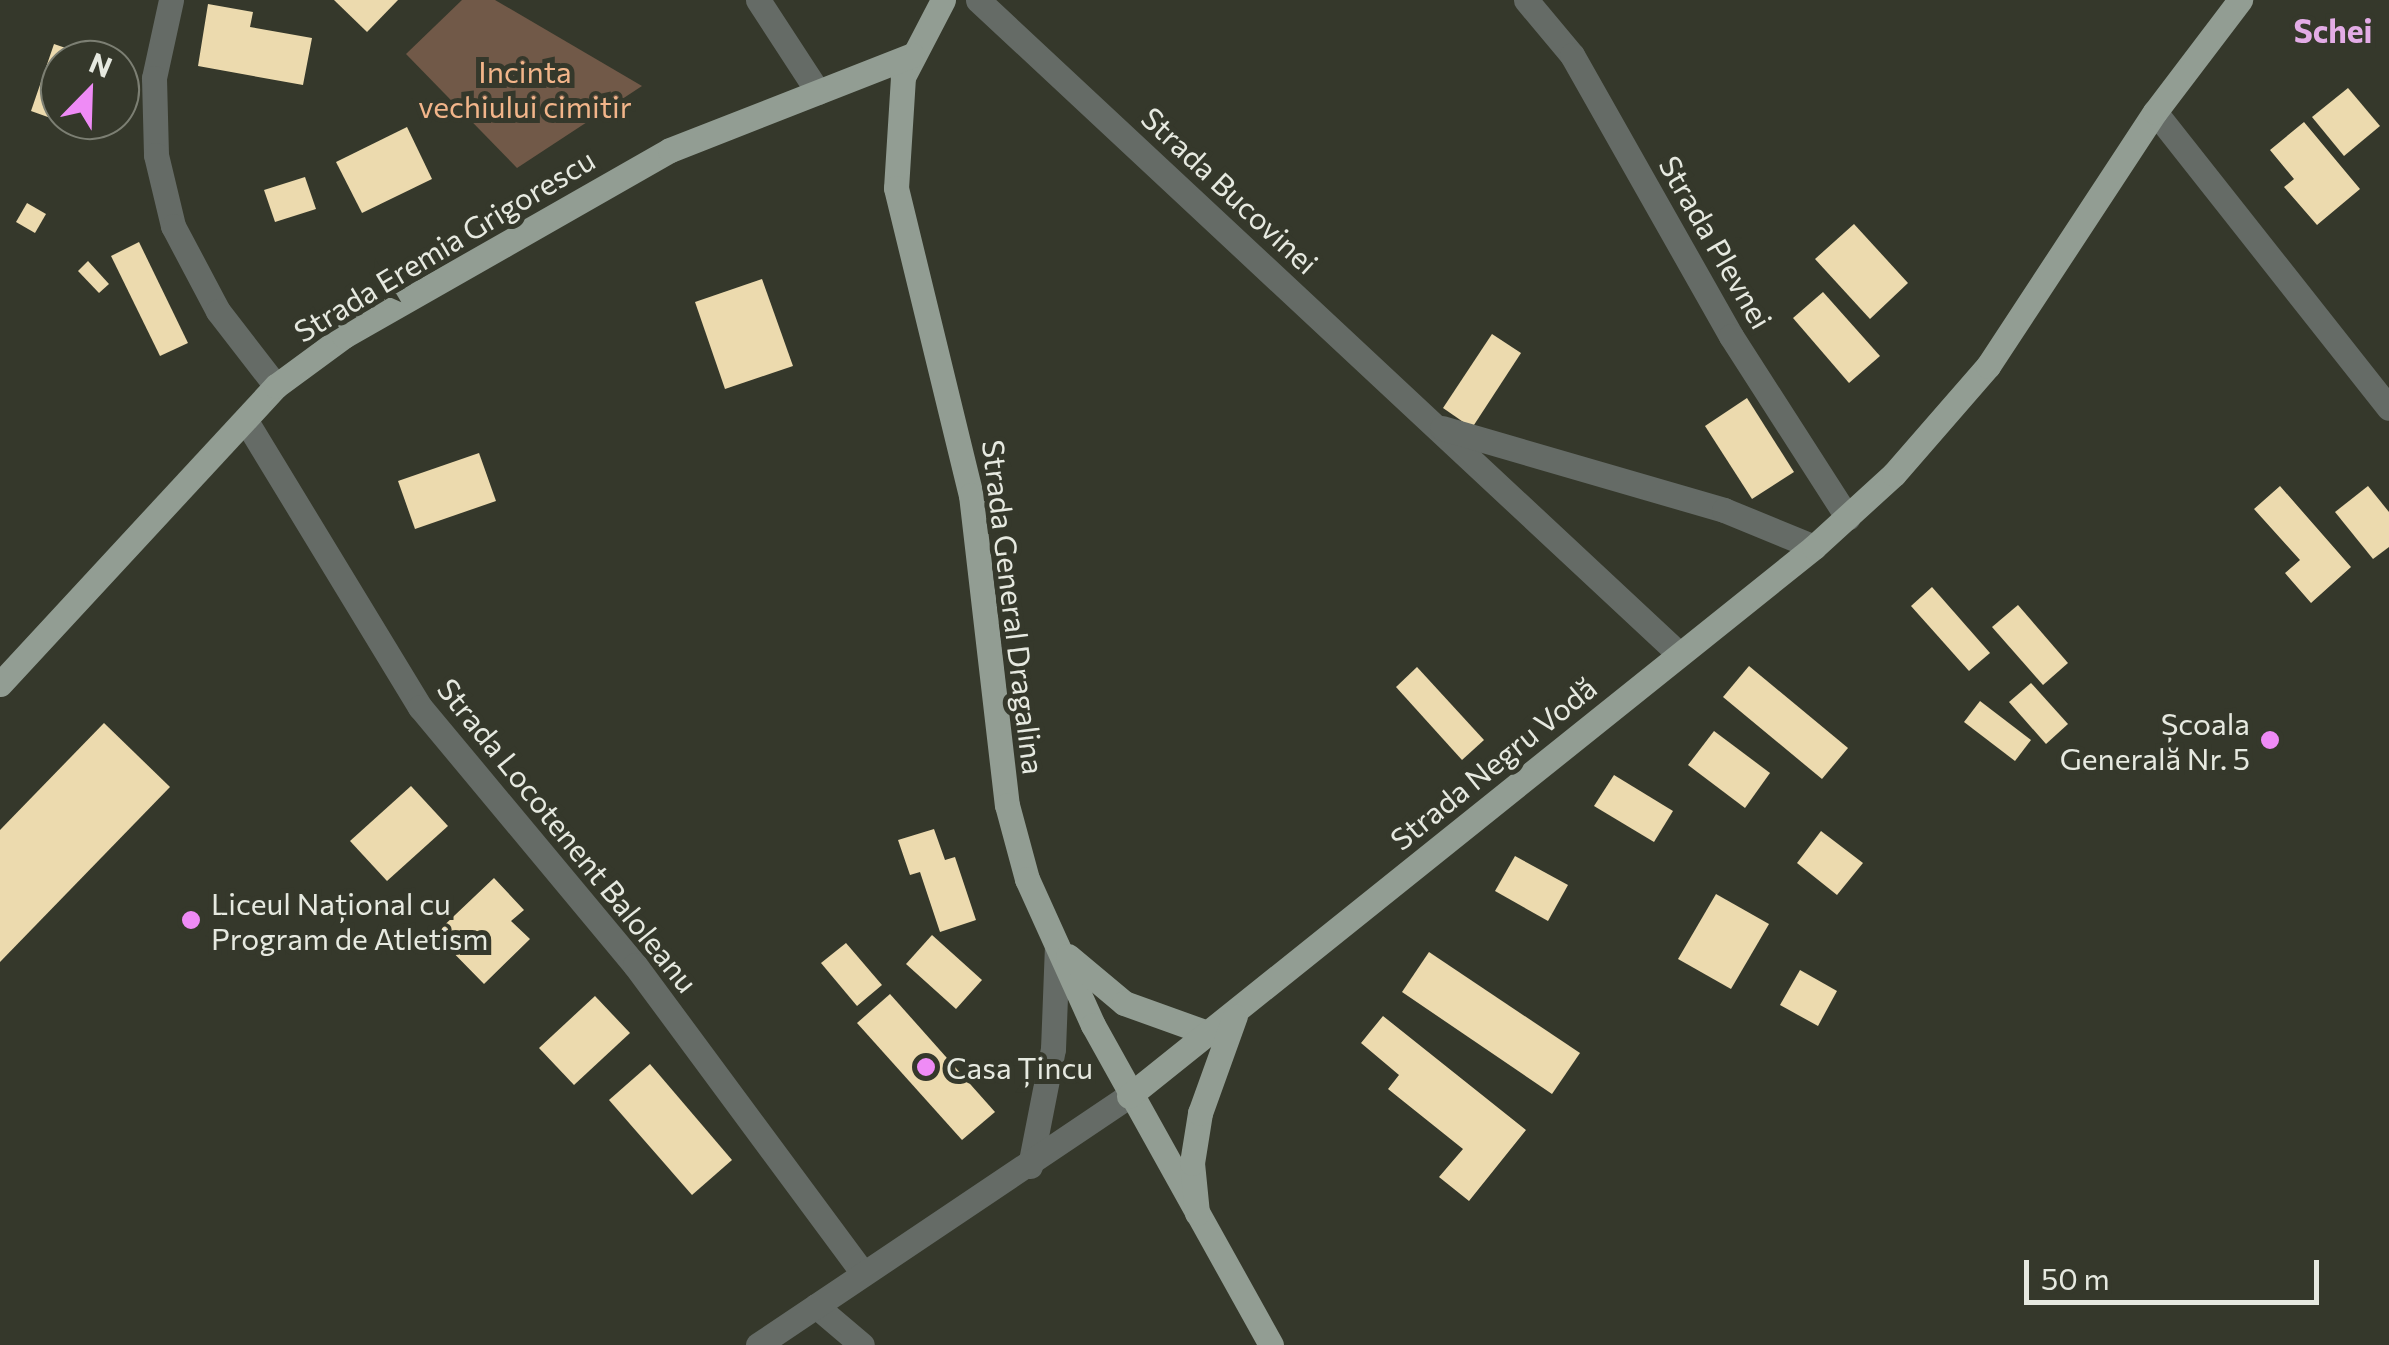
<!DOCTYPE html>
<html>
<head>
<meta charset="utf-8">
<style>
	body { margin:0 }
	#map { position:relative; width:2389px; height:1345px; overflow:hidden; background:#35382b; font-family:Commissioner,sans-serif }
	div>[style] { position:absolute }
	.green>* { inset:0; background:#715948 }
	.building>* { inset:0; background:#ecdaae }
	.minor>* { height:25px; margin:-12.5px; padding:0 12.5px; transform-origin:12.5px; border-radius:12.5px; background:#656b66 }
	.major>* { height:25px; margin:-12.5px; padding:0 12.5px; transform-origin:12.5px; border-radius:12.5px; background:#929d93 }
	.dots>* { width:28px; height:28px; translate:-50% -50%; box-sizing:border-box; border:5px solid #35382b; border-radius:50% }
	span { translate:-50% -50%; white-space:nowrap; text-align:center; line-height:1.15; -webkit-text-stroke:10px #35382b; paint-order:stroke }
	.park-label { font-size:30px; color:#f2b58a }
	.street-label { font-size:30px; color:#e6e9e0 }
	.poi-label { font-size:30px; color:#e6e9e0 }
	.right { translate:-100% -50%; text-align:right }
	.left { translate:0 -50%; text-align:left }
	.neighbourhood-label { font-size:32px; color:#e3ace6; font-weight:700 }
	.north { position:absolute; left:40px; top:40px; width:100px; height:100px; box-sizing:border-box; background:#35382b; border:2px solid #7c7f73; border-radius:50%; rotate:23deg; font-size:28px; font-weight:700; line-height:40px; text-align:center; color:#e6e9e0 }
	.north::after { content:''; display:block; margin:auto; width:35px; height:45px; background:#ef8bf6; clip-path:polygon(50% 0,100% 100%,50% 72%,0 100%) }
	.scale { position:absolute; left:2024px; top:1260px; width:295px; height:45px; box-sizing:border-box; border:5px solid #e6e9e0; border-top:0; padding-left:12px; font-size:30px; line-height:35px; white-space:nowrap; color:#e6e9e0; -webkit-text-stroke:8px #35382b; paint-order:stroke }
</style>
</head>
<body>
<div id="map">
	<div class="green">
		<div style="clip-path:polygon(462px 0,495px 0,642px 86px,517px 168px,406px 54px)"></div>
	</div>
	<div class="building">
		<div style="clip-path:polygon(334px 0,398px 0,367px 32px)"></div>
		<div style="clip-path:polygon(208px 4px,253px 12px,250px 27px,312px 38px,303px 85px,198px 66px)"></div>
		<div style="clip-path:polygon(54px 44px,98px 59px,60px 60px,60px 120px,90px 120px,87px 131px,31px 111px)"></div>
		<div style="clip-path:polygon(2348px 88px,2380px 126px,2344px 156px,2312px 117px)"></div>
		<div style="clip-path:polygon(2304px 122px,2360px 189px,2317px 225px,2284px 187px,2294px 179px,2270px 150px)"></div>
		<div style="clip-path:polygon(407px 127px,432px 179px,362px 213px,336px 162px)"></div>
		<div style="clip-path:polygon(305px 177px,316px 209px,275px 222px,264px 190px)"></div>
		<div style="clip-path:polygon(27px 203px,46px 214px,35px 233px,16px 222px)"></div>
		<div style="clip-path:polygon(1854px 224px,1908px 283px,1870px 319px,1815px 259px)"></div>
		<div style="clip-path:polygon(139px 242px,188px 343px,160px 356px,111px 256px)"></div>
		<div style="clip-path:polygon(88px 261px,109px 284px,99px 293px,78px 271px)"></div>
		<div style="clip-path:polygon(762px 279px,793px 366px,725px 389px,695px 302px)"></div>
		<div style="clip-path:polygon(1823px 292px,1880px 356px,1849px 383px,1793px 318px)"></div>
		<div style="clip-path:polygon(1492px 334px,1521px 353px,1472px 428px,1443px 408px)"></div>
		<div style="clip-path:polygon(1747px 398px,1794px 472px,1752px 499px,1705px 426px)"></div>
		<div style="clip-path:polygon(479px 453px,496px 501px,415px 529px,398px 481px)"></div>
		<div style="clip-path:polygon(2280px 486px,2351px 567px,2311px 603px,2285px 573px,2300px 560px,2254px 509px)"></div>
		<div style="clip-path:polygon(2368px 486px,2389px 512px,2389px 547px,2373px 559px,2335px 512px)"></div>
		<div style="clip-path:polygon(1932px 587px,1990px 653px,1969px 671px,1911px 606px)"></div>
		<div style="clip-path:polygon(2018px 605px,2068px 663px,2043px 685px,1992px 627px)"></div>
		<div style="clip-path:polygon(1749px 666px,1848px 748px,1822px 779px,1723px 697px)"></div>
		<div style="clip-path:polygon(1417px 667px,1484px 740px,1462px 760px,1396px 687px)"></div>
		<div style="clip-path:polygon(2031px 683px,2068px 724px,2046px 744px,2009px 702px)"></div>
		<div style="clip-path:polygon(1980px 701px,2031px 740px,2015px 761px,1964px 722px)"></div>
		<div style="clip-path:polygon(104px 723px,170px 787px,0 962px,0 830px)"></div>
		<div style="clip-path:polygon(1714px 731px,1770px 773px,1745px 808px,1688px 765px)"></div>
		<div style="clip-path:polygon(1614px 775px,1673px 811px,1654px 842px,1594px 806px)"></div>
		<div style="clip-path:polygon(411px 786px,448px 826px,387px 881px,350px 841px)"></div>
		<div style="clip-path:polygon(934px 829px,945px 860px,955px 857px,976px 920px,940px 932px,920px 872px,910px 875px,898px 840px)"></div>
		<div style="clip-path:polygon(1821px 831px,1863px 863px,1837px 895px,1797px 863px)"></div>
		<div style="clip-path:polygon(1515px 856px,1568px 885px,1548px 921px,1495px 891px)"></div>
		<div style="clip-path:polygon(494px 878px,524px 910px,511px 921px,530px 939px,484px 984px,435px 934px)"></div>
		<div style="clip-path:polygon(1716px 894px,1769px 924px,1731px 989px,1678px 959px)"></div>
		<div style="clip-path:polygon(932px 935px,982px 980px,956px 1009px,906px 964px)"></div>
		<div style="clip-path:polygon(846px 943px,882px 985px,857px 1006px,821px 963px)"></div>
		<div style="clip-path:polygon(1429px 952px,1580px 1053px,1552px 1094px,1402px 992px)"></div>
		<div style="clip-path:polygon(1800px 970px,1837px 991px,1818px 1026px,1780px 1005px)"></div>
		<div style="clip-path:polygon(890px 994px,995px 1112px,962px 1140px,857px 1023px)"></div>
		<div style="clip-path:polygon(595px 996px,630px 1033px,574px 1085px,539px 1048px)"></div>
		<div style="clip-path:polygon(1383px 1016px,1526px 1130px,1469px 1201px,1439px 1177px,1463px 1149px,1388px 1089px,1399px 1075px,1361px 1043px)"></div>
		<div style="clip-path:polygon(650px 1064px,732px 1160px,692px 1195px,609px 1100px)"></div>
	</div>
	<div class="minor">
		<div style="left:171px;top:0;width:80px;rotate:102.3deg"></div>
		<div style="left:154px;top:78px;width:77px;rotate:88.5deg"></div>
		<div style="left:156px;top:155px;width:73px;rotate:76.5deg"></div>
		<div style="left:173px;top:226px;width:96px;rotate:62.1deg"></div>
		<div style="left:218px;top:311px;width:95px;rotate:52.3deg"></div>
		<div style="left:758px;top:0;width:110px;rotate:56.9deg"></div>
		<div style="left:978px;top:0;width:959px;rotate:43.01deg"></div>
		<div style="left:1526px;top:0;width:72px;rotate:50.1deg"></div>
		<div style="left:1572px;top:55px;width:323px;rotate:60.5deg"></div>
		<div style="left:1731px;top:336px;width:216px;rotate:57.3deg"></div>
		<div style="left:2155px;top:112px;width:377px;rotate:51.7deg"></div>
		<div style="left:246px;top:421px;width:335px;rotate:58.7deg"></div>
		<div style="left:420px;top:707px;width:336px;rotate:50.2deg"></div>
		<div style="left:635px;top:965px;width:383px;rotate:53.5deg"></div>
		<div style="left:1442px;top:428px;width:294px;rotate:16.2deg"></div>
		<div style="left:1724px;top:510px;width:97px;rotate:22.3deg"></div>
		<div style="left:1030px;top:1166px;width:119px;rotate:-78.9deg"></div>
		<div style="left:1053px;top:1049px;width:103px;rotate:-87.8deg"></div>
		<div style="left:816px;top:1306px;width:60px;rotate:40.3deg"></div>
		<div style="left:758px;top:1345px;width:447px;rotate:-33.9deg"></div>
	</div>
	<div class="major">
		<div style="left:943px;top:0;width:87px;rotate:117.5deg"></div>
		<div style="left:903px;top:77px;width:111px;rotate:93.6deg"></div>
		<div style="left:896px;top:188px;width:316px;rotate:76.3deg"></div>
		<div style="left:971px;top:495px;width:312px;rotate:83.4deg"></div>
		<div style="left:1007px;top:805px;width:77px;rotate:74.9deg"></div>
		<div style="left:1027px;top:879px;width:160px;rotate:65.7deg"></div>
		<div style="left:1093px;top:1025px;width:366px;rotate:60.9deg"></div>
		<div style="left:0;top:684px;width:406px;rotate:-47.2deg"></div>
		<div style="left:276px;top:386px;width:84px;rotate:-36.3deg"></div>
		<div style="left:344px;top:336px;width:375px;rotate:-29.7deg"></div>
		<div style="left:670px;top:150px;width:260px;rotate:-21.4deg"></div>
		<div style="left:1068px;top:956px;width:73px;rotate:40deg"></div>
		<div style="left:1124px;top:1003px;width:91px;rotate:19.8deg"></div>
		<div style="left:1129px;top:1096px;width:878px;rotate:-38.71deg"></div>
		<div style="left:1814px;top:547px;width:108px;rotate:-42.4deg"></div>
		<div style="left:1894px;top:474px;width:143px;rotate:-49deg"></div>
		<div style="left:1988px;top:366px;width:304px;rotate:-56.7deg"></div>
		<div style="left:2155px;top:112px;width:141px;rotate:-52.8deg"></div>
		<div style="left:1197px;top:1213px;width:50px;rotate:-95.7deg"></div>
		<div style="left:1192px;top:1163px;width:51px;rotate:-80.9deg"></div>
		<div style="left:1200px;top:1113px;width:103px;rotate:-70.2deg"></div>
	</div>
	<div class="dots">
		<div style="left:2270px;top:740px;background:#ef8bf6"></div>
		<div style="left:191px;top:920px;background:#ef8bf6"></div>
		<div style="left:926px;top:1067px;background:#ef8bf6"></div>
	</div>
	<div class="park-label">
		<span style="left:525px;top:88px">Incinta<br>vechiului cimitir</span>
	</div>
	<div class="street-label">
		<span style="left:1230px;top:190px;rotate:43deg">Strada Bucovinei</span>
		<span style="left:1716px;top:242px;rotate:60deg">Strada Plevnei</span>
		<span style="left:444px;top:245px;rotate:-31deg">Strada Eremia Grigorescu</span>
		<span style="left:1014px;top:607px;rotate:83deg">Strada General Dragalina</span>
		<span style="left:1493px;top:763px;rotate:-39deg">Strada Negru Vodă</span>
		<span style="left:568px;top:835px;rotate:51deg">Strada Locotenent Baloleanu</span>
	</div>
	<div class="poi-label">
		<span class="right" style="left:2250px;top:740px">Școala<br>Generală Nr. 5</span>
		<span class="left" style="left:211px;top:920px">Liceul Național cu<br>Program de Atletism</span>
		<span class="left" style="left:946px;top:1067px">Casa Țincu</span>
	</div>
	<div class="neighbourhood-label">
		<span style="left:2333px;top:30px">Schei</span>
	</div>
	<div class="north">N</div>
	<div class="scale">50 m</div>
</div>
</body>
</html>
